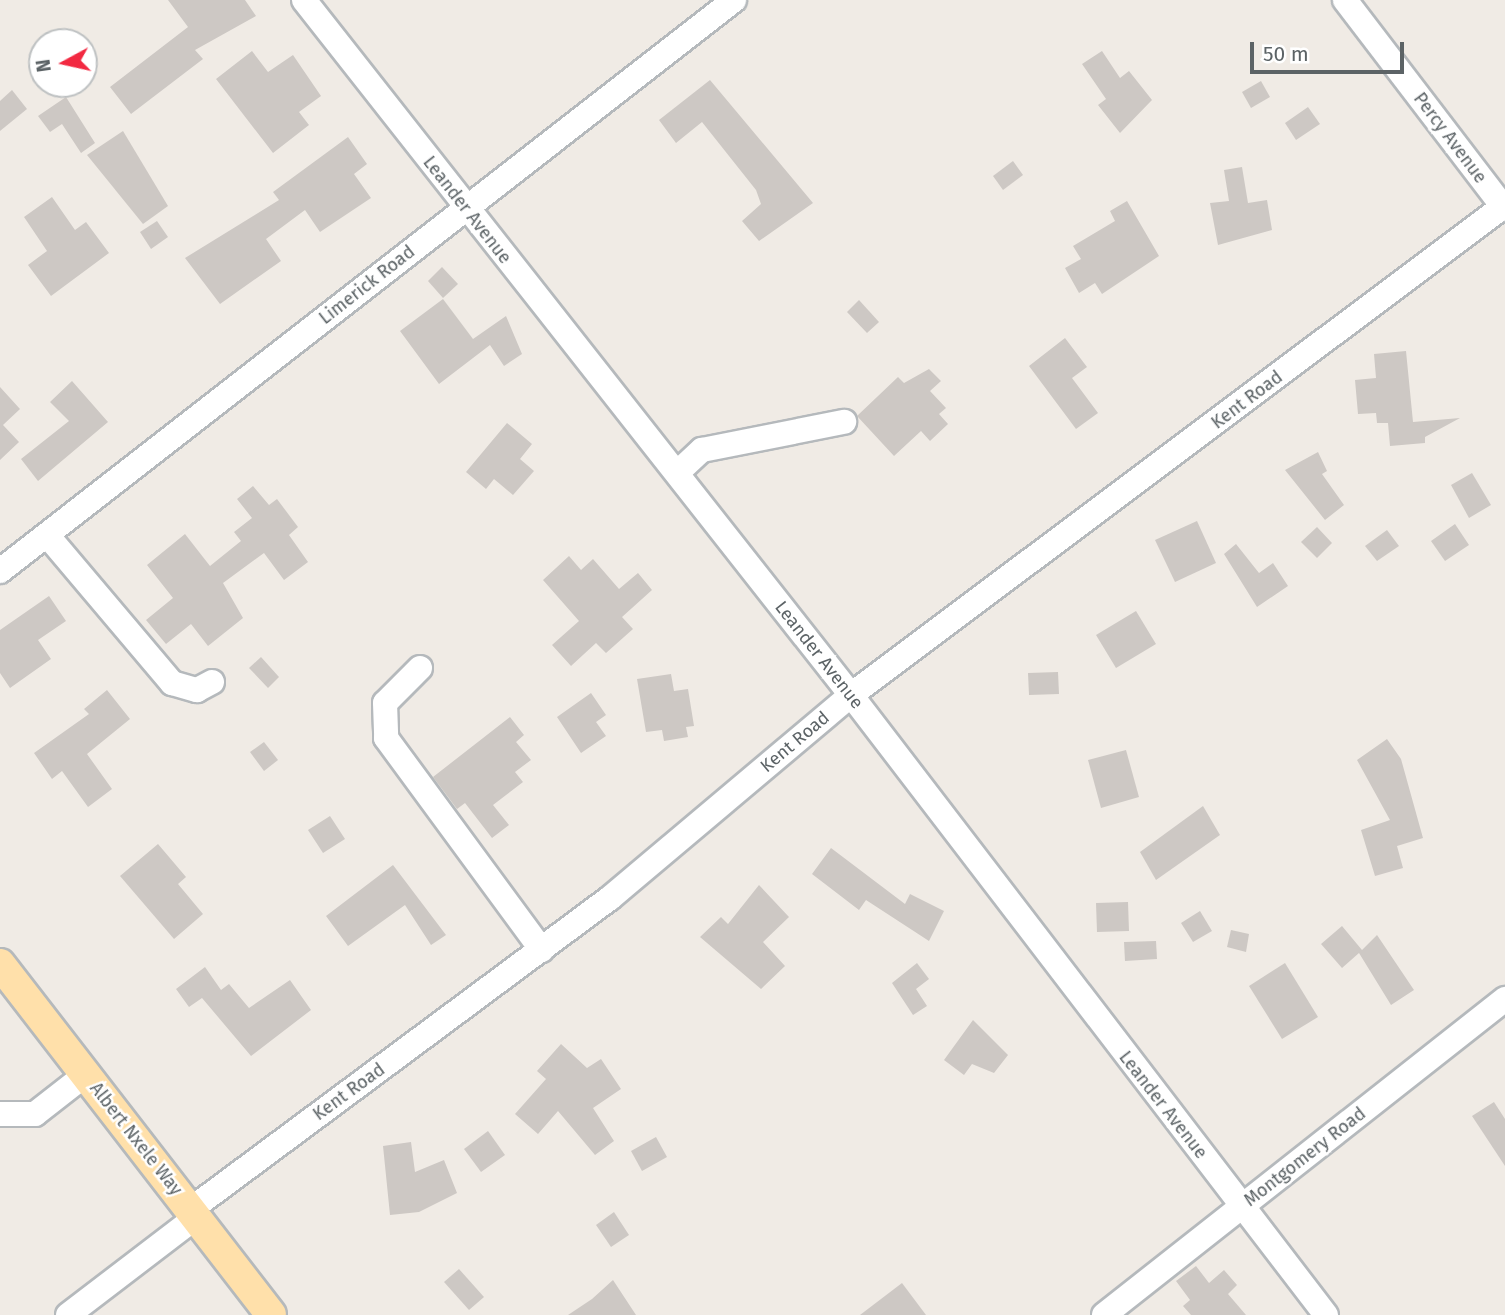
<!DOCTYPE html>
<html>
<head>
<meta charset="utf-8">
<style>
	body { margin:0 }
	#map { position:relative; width:1505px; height:1315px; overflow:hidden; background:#f0ebe5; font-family:"Fira Sans",sans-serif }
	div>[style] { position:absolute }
	.building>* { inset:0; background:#cdc8c4 }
	.roads { filter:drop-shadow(2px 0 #b5b9bc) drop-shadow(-2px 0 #b5b9bc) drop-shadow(0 2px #b5b9bc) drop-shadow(0 -2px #b5b9bc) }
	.minor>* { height:24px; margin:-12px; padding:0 12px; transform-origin:12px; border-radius:12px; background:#fff }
	.major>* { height:30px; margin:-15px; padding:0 15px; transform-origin:15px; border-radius:15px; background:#ffe0aa }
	span { translate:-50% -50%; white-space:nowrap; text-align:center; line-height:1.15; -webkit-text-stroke:5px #fff; paint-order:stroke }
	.street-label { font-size:18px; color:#5c6366 }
	.north { position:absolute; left:28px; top:28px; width:70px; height:70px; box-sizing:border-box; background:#fff; border:2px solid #bec1c2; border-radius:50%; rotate:262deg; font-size:19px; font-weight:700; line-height:28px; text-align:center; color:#5c6366 }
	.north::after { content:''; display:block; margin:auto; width:24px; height:32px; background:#f22941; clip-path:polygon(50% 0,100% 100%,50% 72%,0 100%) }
	.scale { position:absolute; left:1250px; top:42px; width:154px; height:32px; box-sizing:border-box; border:4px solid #5c6366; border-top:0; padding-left:9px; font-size:21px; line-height:24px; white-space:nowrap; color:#5c6366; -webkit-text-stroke:5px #fff; paint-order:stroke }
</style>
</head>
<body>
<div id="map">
	<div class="building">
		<div style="clip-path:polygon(168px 0,245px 0,256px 16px,195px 50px,203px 59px,131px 114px,110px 87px,188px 27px)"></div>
		<div style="clip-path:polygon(252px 51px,268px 72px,293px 55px,321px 96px,299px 112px,309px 125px,273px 153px,216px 79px)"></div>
		<div style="clip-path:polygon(1102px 51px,1120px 78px,1129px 71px,1152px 100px,1120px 133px,1098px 105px,1106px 99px,1082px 64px)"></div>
		<div style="clip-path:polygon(710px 80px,813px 203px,759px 241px,742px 221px,761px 204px,756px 190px,702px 122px,676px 143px,659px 120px)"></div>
		<div style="clip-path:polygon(1261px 81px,1270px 97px,1251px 108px,1242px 92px)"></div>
		<div style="clip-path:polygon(12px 90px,27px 109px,0 131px,0 101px)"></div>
		<div style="clip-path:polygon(66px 97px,95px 143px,81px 153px,62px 124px,50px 132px,38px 116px)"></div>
		<div style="clip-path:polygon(1308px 107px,1320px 124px,1296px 140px,1285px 123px)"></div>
		<div style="clip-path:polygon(123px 131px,168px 206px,143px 224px,87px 155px)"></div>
		<div style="clip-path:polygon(348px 137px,367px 164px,354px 174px,371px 198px,320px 232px,305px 210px,266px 239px,281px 261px,220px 304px,185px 258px,279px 200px,273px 192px)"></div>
		<div style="clip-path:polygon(1013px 161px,1023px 175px,1003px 190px,993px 176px)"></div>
		<div style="clip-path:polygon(1242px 167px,1248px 203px,1267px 200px,1272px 230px,1218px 245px,1210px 203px,1229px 201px,1224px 170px)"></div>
		<div style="clip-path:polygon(52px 197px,75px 230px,86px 222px,109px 253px,51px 296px,28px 265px,47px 251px,24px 217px)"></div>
		<div style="clip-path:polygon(1127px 201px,1159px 256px,1102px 294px,1095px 283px,1079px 293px,1065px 268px,1081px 259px,1073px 246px,1115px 221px,1110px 211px)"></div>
		<div style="clip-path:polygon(157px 221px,168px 237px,151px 249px,140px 232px)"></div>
		<div style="clip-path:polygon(442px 267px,458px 284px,443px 298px,428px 281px)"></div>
		<div style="clip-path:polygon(443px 299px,473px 339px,506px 316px,522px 354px,504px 366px,490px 345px,439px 384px,400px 331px)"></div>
		<div style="clip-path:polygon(859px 300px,879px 322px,867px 333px,847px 312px)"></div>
		<div style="clip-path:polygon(1065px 338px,1087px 367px,1072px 378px,1098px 413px,1076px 429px,1029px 366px)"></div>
		<div style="clip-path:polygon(1406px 351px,1413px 422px,1460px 418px,1425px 437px,1425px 443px,1390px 446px,1388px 423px,1377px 423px,1376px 413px,1358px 414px,1355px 380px,1376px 378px,1374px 354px)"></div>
		<div style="clip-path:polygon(929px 369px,941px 381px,930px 391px,946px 408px,939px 414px,948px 424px,930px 441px,921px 431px,894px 456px,857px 416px,898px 377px,904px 383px)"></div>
		<div style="clip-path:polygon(72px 381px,108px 422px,38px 481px,21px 459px,69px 421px,50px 402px)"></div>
		<div style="clip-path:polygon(0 387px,20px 409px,3px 425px,19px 442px,0 460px)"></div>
		<div style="clip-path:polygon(507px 423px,532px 444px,520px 459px,534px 471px,513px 495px,494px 479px,486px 489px,466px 472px)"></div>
		<div style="clip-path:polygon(1318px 452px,1327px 471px,1322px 474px,1344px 505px,1325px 520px,1285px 470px)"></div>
		<div style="clip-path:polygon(1472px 473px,1491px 505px,1469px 518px,1451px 485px)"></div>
		<div style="clip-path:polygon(253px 486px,269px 505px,277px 499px,298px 527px,289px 535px,308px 562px,284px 580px,264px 553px,223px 583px,243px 618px,208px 646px,191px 624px,166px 644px,146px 620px,173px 598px,147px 565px,185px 534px,210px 566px,241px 541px,234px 532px,252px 518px,237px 499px)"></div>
		<div style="clip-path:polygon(1197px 521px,1216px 563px,1175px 582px,1155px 540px)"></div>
		<div style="clip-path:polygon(1455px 524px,1469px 545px,1445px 561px,1431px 541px)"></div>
		<div style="clip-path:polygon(1317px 527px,1332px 543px,1317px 558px,1301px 542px)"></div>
		<div style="clip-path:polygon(1387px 530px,1399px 546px,1377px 561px,1365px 546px)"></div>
		<div style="clip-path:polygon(1236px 544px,1259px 573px,1273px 563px,1288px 586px,1257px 607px,1224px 554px)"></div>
		<div style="clip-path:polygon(569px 556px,581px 570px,593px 559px,619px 589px,638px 573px,652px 590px,622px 617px,633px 629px,606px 653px,596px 643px,571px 666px,552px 645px,579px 621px,543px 580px)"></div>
		<div style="clip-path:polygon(49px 596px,66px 621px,38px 640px,51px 659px,10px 688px,0 673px,0 630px)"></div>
		<div style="clip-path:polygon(1136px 611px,1156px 644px,1116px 668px,1096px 635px)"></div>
		<div style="clip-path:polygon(261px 657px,279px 677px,268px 688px,249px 668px)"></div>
		<div style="clip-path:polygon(1058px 672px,1059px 694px,1029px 695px,1028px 673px)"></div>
		<div style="clip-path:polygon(671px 674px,674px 691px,688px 689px,694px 726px,686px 727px,688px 737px,664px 741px,662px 730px,646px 732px,637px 679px)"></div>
		<div style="clip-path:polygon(107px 690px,130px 719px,87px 754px,112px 789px,88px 807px,62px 771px,52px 779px,34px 753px,89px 714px,84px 709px)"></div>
		<div style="clip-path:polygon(591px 693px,606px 715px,596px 722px,606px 736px,581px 753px,557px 717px)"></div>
		<div style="clip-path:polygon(510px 717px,524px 735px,516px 742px,531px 760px,515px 772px,523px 782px,493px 805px,509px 825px,492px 838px,465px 803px,457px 809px,433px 777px)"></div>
		<div style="clip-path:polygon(1387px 739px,1401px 759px,1423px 838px,1397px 846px,1403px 868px,1375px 876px,1361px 830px,1390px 820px,1357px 760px)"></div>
		<div style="clip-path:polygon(264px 742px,278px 760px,264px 771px,250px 752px)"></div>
		<div style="clip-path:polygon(1126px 750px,1139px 797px,1101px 808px,1088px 760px)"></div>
		<div style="clip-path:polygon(1203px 806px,1220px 835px,1156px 880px,1140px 852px)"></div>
		<div style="clip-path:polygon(330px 816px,345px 839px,323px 853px,308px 830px)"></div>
		<div style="clip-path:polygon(158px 844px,186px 877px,178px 884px,203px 914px,174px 939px,120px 876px)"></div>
		<div style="clip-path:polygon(831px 848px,905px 904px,910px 894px,944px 911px,929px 941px,866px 900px,859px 910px,812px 874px)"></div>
		<div style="clip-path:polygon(393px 865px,446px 935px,431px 945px,405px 905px,348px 946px,326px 916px)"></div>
		<div style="clip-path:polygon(759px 885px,789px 917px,763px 942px,785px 966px,761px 989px,700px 937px,721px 917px,728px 924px)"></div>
		<div style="clip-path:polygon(1128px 902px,1129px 931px,1097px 932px,1096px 903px)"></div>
		<div style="clip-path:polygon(1200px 911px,1212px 931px,1193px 942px,1181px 923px)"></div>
		<div style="clip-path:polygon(1342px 926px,1362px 950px,1377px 935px,1414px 990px,1391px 1005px,1359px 953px,1342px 968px,1321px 944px)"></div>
		<div style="clip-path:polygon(1231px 930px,1249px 934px,1246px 952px,1227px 947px)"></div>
		<div style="clip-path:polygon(1156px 941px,1157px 959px,1125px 961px,1124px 942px)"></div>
		<div style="clip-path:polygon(917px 963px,929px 979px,916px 989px,927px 1006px,913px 1015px,892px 983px)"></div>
		<div style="clip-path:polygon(1285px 963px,1318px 1017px,1282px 1039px,1249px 986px)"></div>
		<div style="clip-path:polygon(205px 967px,221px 990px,229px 984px,249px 1008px,290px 980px,311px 1010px,251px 1056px,202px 998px,189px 1007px,176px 989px)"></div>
		<div style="clip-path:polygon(973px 1020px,1008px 1055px,994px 1073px,972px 1064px,964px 1075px,944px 1060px)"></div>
		<div style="clip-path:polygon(561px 1044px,587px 1068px,601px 1059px,621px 1089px,593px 1108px,614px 1141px,595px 1155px,558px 1111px,538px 1134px,515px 1114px,546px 1079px,537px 1071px)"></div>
		<div style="clip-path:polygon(1494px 1102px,1505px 1119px,1505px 1166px,1472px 1116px)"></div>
		<div style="clip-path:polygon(488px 1131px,505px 1155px,481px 1172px,464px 1149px)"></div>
		<div style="clip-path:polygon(656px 1137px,667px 1157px,642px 1171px,631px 1151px)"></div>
		<div style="clip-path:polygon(411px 1142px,415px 1172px,444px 1160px,457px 1193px,419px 1212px,390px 1215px,383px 1146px)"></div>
		<div style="clip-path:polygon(614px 1212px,629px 1235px,611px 1247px,596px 1225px)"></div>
		<div style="clip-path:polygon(1196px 1266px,1209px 1283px,1224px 1270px,1237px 1285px,1228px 1294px,1246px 1315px,1191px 1315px,1183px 1306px,1190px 1300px,1176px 1281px)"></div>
		<div style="clip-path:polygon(459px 1269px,484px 1297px,469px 1310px,444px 1282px)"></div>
		<div style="clip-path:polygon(613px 1280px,636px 1315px,568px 1315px,592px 1299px)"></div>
		<div style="clip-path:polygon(902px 1283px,926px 1315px,860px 1315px)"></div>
	</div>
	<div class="roads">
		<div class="minor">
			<div style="left:304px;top:0;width:884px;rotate:51.8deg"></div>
			<div style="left:851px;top:695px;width:781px;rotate:52.54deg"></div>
			<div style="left:1345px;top:0;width:263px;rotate:52.6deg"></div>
			<div style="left:677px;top:473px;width:34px;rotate:-43deg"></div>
			<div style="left:702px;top:450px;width:145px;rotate:-11.2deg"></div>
			<div style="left:47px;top:535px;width:194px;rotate:49.8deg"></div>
			<div style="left:172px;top:683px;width:26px;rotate:16deg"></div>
			<div style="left:197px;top:690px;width:17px;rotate:-28deg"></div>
			<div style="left:0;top:571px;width:930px;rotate:-37.88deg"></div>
			<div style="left:420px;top:668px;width:49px;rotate:135deg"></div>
			<div style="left:385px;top:703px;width:35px;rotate:88deg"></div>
			<div style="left:386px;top:738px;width:263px;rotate:53.7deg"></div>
			<div style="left:0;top:1114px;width:35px"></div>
			<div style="left:35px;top:1114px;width:63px;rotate:-38deg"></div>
			<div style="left:190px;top:1210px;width:523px;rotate:-36.61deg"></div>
			<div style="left:610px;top:898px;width:315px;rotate:-40.1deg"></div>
			<div style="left:851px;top:695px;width:817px;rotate:-36.84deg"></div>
			<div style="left:68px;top:1315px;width:161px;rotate:-37.4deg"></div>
			<div style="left:1104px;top:1315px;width:511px;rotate:-38.24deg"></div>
		</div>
		<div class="major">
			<div style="left:0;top:964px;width:443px;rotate:52.3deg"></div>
		</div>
	</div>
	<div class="street-label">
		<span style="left:1450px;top:138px;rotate:53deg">Percy Avenue</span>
		<span style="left:467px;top:210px;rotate:52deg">Leander Avenue</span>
		<span style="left:367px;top:285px;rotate:-38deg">Limerick Road</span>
		<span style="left:1247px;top:400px;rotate:-37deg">Kent Road</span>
		<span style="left:819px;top:655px;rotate:52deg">Leander Avenue</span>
		<span style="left:795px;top:742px;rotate:-40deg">Kent Road</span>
		<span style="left:349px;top:1092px;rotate:-36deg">Kent Road</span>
		<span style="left:1163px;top:1105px;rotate:52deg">Leander Avenue</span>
		<span style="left:136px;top:1139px;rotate:52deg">Albert Nxele Way</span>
		<span style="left:1305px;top:1157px;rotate:-38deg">Montgomery Road</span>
	</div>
	<div class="north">N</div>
	<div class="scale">50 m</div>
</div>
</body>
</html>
